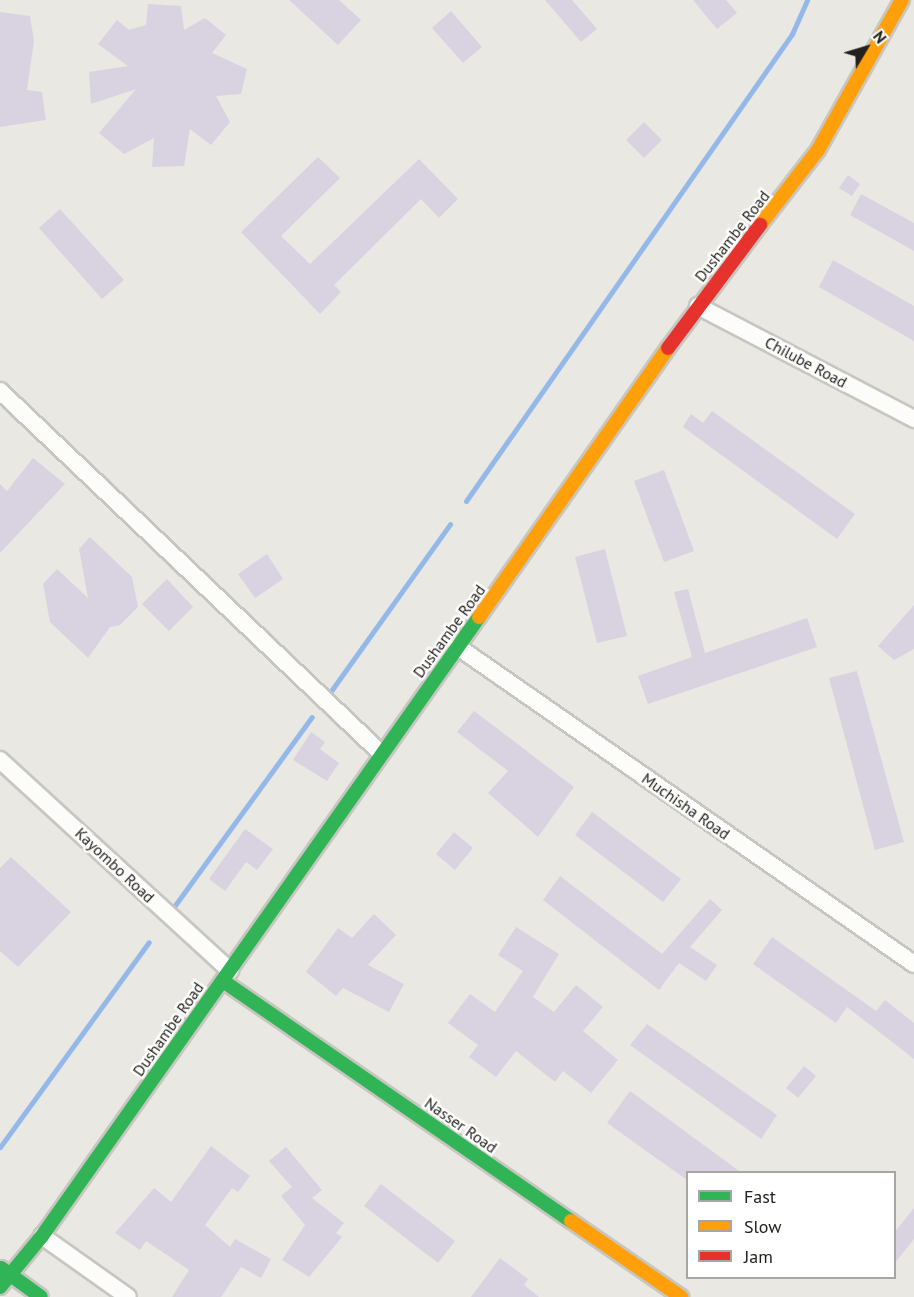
<!DOCTYPE html>
<html>
<head>
<meta charset="utf-8">
<style>
	body { margin:0 }
	#map { position:relative; width:914px; height:1297px; overflow:hidden; background:#e9e8e2; font-family:"PT Sans",sans-serif }
	div>[style] { position:absolute }
	.stream>* { height:5px; margin:-2.5px; padding:0 2.5px; transform-origin:2.5px; border-radius:2.5px; background:#94b8ea }
	.building>* { inset:0; background:#d9d3e1 }
	.roads { filter:drop-shadow(2px 0 #c7c6c1) drop-shadow(-2px 0 #c7c6c1) drop-shadow(0 2px #c7c6c1) drop-shadow(0 -2px #c7c6c1) }
	.street>* { height:16px; margin:-8px; padding:0 8px; transform-origin:8px; border-radius:8px; background:#fcfcfb }
	.fast>* { height:14px; margin:-7px; padding:0 7px; transform-origin:7px; border-radius:7px; background:#30b455 }
	.slow>* { height:14px; margin:-7px; padding:0 7px; transform-origin:7px; border-radius:7px; background:#ff9f0a }
	.jam>* { height:14px; margin:-7px; padding:0 7px; transform-origin:7px; border-radius:7px; background:#e5322d }
	span { translate:-50% -50%; white-space:nowrap; text-align:center; line-height:1.15; -webkit-text-stroke:5px #fff; paint-order:stroke }
	.street-label { font-size:16px; color:#22211d }
	.legend { position:absolute; left:686px; top:1171px; width:210px; height:108px; box-sizing:border-box; background:#fff; border:2px solid #a7a6a5; margin:0; padding:8px 10px; list-style:none; font-size:18px; color:#22211d }
	.legend li { display:flex; align-items:center; gap:12px; height:30px }
	.legend b { width:30px; border:2px solid #a7a6a5 }
	.north { position:absolute; left:836px; top:18px; width:60px; height:60px; -webkit-text-stroke:4px #fff; paint-order:stroke; rotate:52deg; font-size:16px; font-weight:700; line-height:24px; text-align:center; color:#22211d }
	.north::after { content:''; display:block; margin:auto; width:21px; height:27px; background:#22211d; clip-path:polygon(50% 0,100% 100%,50% 72%,0 100%) }
</style>
</head>
<body>
<div id="map">
	<div class="stream">
		<div style="left:466px;top:501px;width:570px;rotate:-55.08deg"></div>
		<div style="left:792px;top:34px;width:37px;rotate:-66deg"></div>
		<div style="left:331px;top:691px;width:205px;rotate:-54.5deg"></div>
		<div style="left:173px;top:908px;width:236px;rotate:-54deg"></div>
		<div style="left:0;top:1147px;width:253px;rotate:-54deg"></div>
	</div>
	<div class="building">
		<div style="clip-path:polygon(289px 0,339px 0,361px 20px,338px 45px)"></div>
		<div style="clip-path:polygon(545px 0,572px 0,597px 29px,581px 42px)"></div>
		<div style="clip-path:polygon(693px 0,726px 0,737px 13px,717px 29px)"></div>
		<div style="clip-path:polygon(148px 4px,181px 6px,184px 30px,205px 18px,226px 35px,212px 53px,247px 69px,241px 94px,216px 96px,230px 122px,211px 145px,190px 129px,184px 166px,152px 167px,154px 138px,124px 154px,99px 133px,136px 89px,91px 104px,89px 72px,128px 66px,98px 44px,117px 20px,129px 30px,146px 25px)"></div>
		<div style="clip-path:polygon(451px 11px,482px 47px,463px 63px,432px 28px)"></div>
		<div style="clip-path:polygon(0 12px,30px 16px,34px 41px,27px 90px,42px 92px,46px 120px,0 127px)"></div>
		<div style="clip-path:polygon(644px 122px,662px 140px,644px 158px,626px 140px)"></div>
		<div style="clip-path:polygon(318px 157px,340px 178px,281px 236px,310px 264px,419px 159px,458px 199px,439px 218px,421px 199px,334px 285px,341px 292px,320px 314px,241px 232px)"></div>
		<div style="clip-path:polygon(848px 175px,860px 184px,852px 196px,839px 188px)"></div>
		<div style="clip-path:polygon(861px 194px,914px 223px,914px 251px,850px 215px)"></div>
		<div style="clip-path:polygon(60px 209px,124px 280px,102px 299px,39px 228px)"></div>
		<div style="clip-path:polygon(833px 260px,914px 306px,914px 341px,819px 287px)"></div>
		<div style="clip-path:polygon(712px 411px,855px 514px,837px 539px,683px 427px,691px 414px,703px 423px)"></div>
		<div style="clip-path:polygon(33px 458px,65px 484px,0 553px,0 484px,7px 491px)"></div>
		<div style="clip-path:polygon(664px 470px,694px 551px,664px 562px,634px 481px)"></div>
		<div style="clip-path:polygon(90px 537px,132px 577px,138px 607px,120px 625px,110px 627px,88px 658px,50px 622px,43px 584px,57px 569px,88px 598px,79px 549px)"></div>
		<div style="clip-path:polygon(605px 549px,627px 636px,597px 643px,575px 557px)"></div>
		<div style="clip-path:polygon(267px 554px,283px 579px,255px 598px,238px 574px)"></div>
		<div style="clip-path:polygon(167px 579px,193px 607px,169px 631px,142px 604px)"></div>
		<div style="clip-path:polygon(688px 589px,705px 653px,807px 618px,817px 647px,648px 704px,638px 676px,692px 657px,674px 592px)"></div>
		<div style="clip-path:polygon(914px 605px,914px 649px,894px 660px,878px 646px)"></div>
		<div style="clip-path:polygon(857px 671px,904px 842px,875px 850px,829px 678px)"></div>
		<div style="clip-path:polygon(474px 711px,574px 787px,538px 837px,488px 793px,508px 771px,457px 732px)"></div>
		<div style="clip-path:polygon(311px 732px,325px 742px,320px 749px,339px 763px,327px 781px,293px 760px)"></div>
		<div style="clip-path:polygon(592px 812px,681px 879px,663px 902px,575px 835px)"></div>
		<div style="clip-path:polygon(245px 829px,273px 849px,257px 870px,246px 862px,225px 891px,209px 879px)"></div>
		<div style="clip-path:polygon(454px 832px,473px 848px,455px 870px,436px 854px)"></div>
		<div style="clip-path:polygon(11px 857px,71px 912px,18px 967px,0 951px,0 868px)"></div>
		<div style="clip-path:polygon(560px 876px,662px 954px,710px 899px,722px 910px,690px 947px,717px 965px,706px 981px,679px 963px,659px 990px,543px 900px)"></div>
		<div style="clip-path:polygon(374px 914px,396px 935px,368px 965px,404px 984px,389px 1012px,343px 988px,336px 996px,306px 972px,338px 928px,352px 938px)"></div>
		<div style="clip-path:polygon(516px 927px,559px 954px,533px 997px,554px 1012px,576px 985px,603px 1007px,583px 1031px,618px 1060px,591px 1093px,563px 1071px,555px 1082px,516px 1051px,496px 1077px,469px 1057px,478px 1045px,448px 1023px,470px 994px,495px 1012px,523px 971px,498px 955px)"></div>
		<div style="clip-path:polygon(772px 937px,876px 1011px,885px 1000px,914px 1023px,914px 1059px,847px 1007px,836px 1023px,753px 964px)"></div>
		<div style="clip-path:polygon(647px 1024px,777px 1115px,761px 1139px,630px 1045px)"></div>
		<div style="clip-path:polygon(804px 1066px,816px 1076px,798px 1098px,786px 1088px)"></div>
		<div style="clip-path:polygon(630px 1091px,716px 1154px,742px 1173px,687px 1173px,687px 1180px,607px 1123px)"></div>
		<div style="clip-path:polygon(211px 1146px,250px 1176px,238px 1192px,232px 1188px,205px 1225px,230px 1247px,235px 1239px,271px 1259px,261px 1278px,241px 1267px,221px 1297px,172px 1297px,189px 1270px,146px 1241px,140px 1250px,115px 1233px,154px 1188px,171px 1202px)"></div>
		<div style="clip-path:polygon(286px 1147px,322px 1190px,312px 1198px,344px 1223px,336px 1233px,342px 1237px,309px 1277px,282px 1260px,305px 1225px,281px 1196px,292px 1187px,269px 1161px)"></div>
		<div style="clip-path:polygon(381px 1184px,455px 1241px,438px 1263px,364px 1206px)"></div>
		<div style="clip-path:polygon(914px 1208px,914px 1239px,894px 1264px,894px 1233px)"></div>
		<div style="clip-path:polygon(500px 1258px,528px 1279px,524px 1285px,539px 1297px,471px 1297px)"></div>
	</div>
	<div class="roads">
		<div class="street">
			<div style="left:698px;top:306px;width:244px;rotate:27.6deg"></div>
			<div style="left:0;top:391px;width:526px;rotate:43.54deg"></div>
			<div style="left:458px;top:647px;width:555px;rotate:34.81deg"></div>
			<div style="left:0;top:760px;width:312px;rotate:42.5deg"></div>
			<div style="left:42px;top:1236px;width:105px;rotate:35.3deg"></div>
		</div>
		<div class="fast">
			<div style="left:223px;top:981px;width:423px;rotate:34.6deg"></div>
			<div style="left:1px;top:1268px;width:49px;rotate:35.9deg"></div>
			<div style="left:0;top:1287px;width:66px;rotate:-50.5deg"></div>
			<div style="left:42px;top:1236px;width:758px;rotate:-54.78deg"></div>
		</div>
		<div class="slow">
			<div style="left:760px;top:225px;width:95px;rotate:-52.3deg"></div>
			<div style="left:818px;top:150px;width:172px;rotate:-60.8deg"></div>
			<div style="left:479px;top:617px;width:329px;rotate:-54.9deg"></div>
			<div style="left:571px;top:1221px;width:134px;rotate:34.6deg"></div>
		</div>
		<div class="jam">
			<div style="left:668px;top:348px;width:154px;rotate:-53.2deg"></div>
		</div>
	</div>
	<div class="street-label">
		<span style="left:732px;top:236px;rotate:-52deg">Dushambe Road</span>
		<span style="left:806px;top:362px;rotate:28deg">Chilube Road</span>
		<span style="left:449px;top:631px;rotate:-54deg">Dushambe Road</span>
		<span style="left:686px;top:806px;rotate:35deg">Muchisha Road</span>
		<span style="left:115px;top:865px;rotate:43deg">Kayombo Road</span>
		<span style="left:168px;top:1029px;rotate:-55deg">Dushambe Road</span>
		<span style="left:461px;top:1125px;rotate:35deg">Nasser Road</span>
	</div>
	<ul class="legend">
	<li><b style="height:8px;background:#30b455"></b>Fast</li>
	<li><b style="height:8px;background:#ff9f0a"></b>Slow</li>
	<li><b style="height:8px;background:#e5322d"></b>Jam</li>
	</ul>
	<div class="north">N</div>
</div>
</body>
</html>
